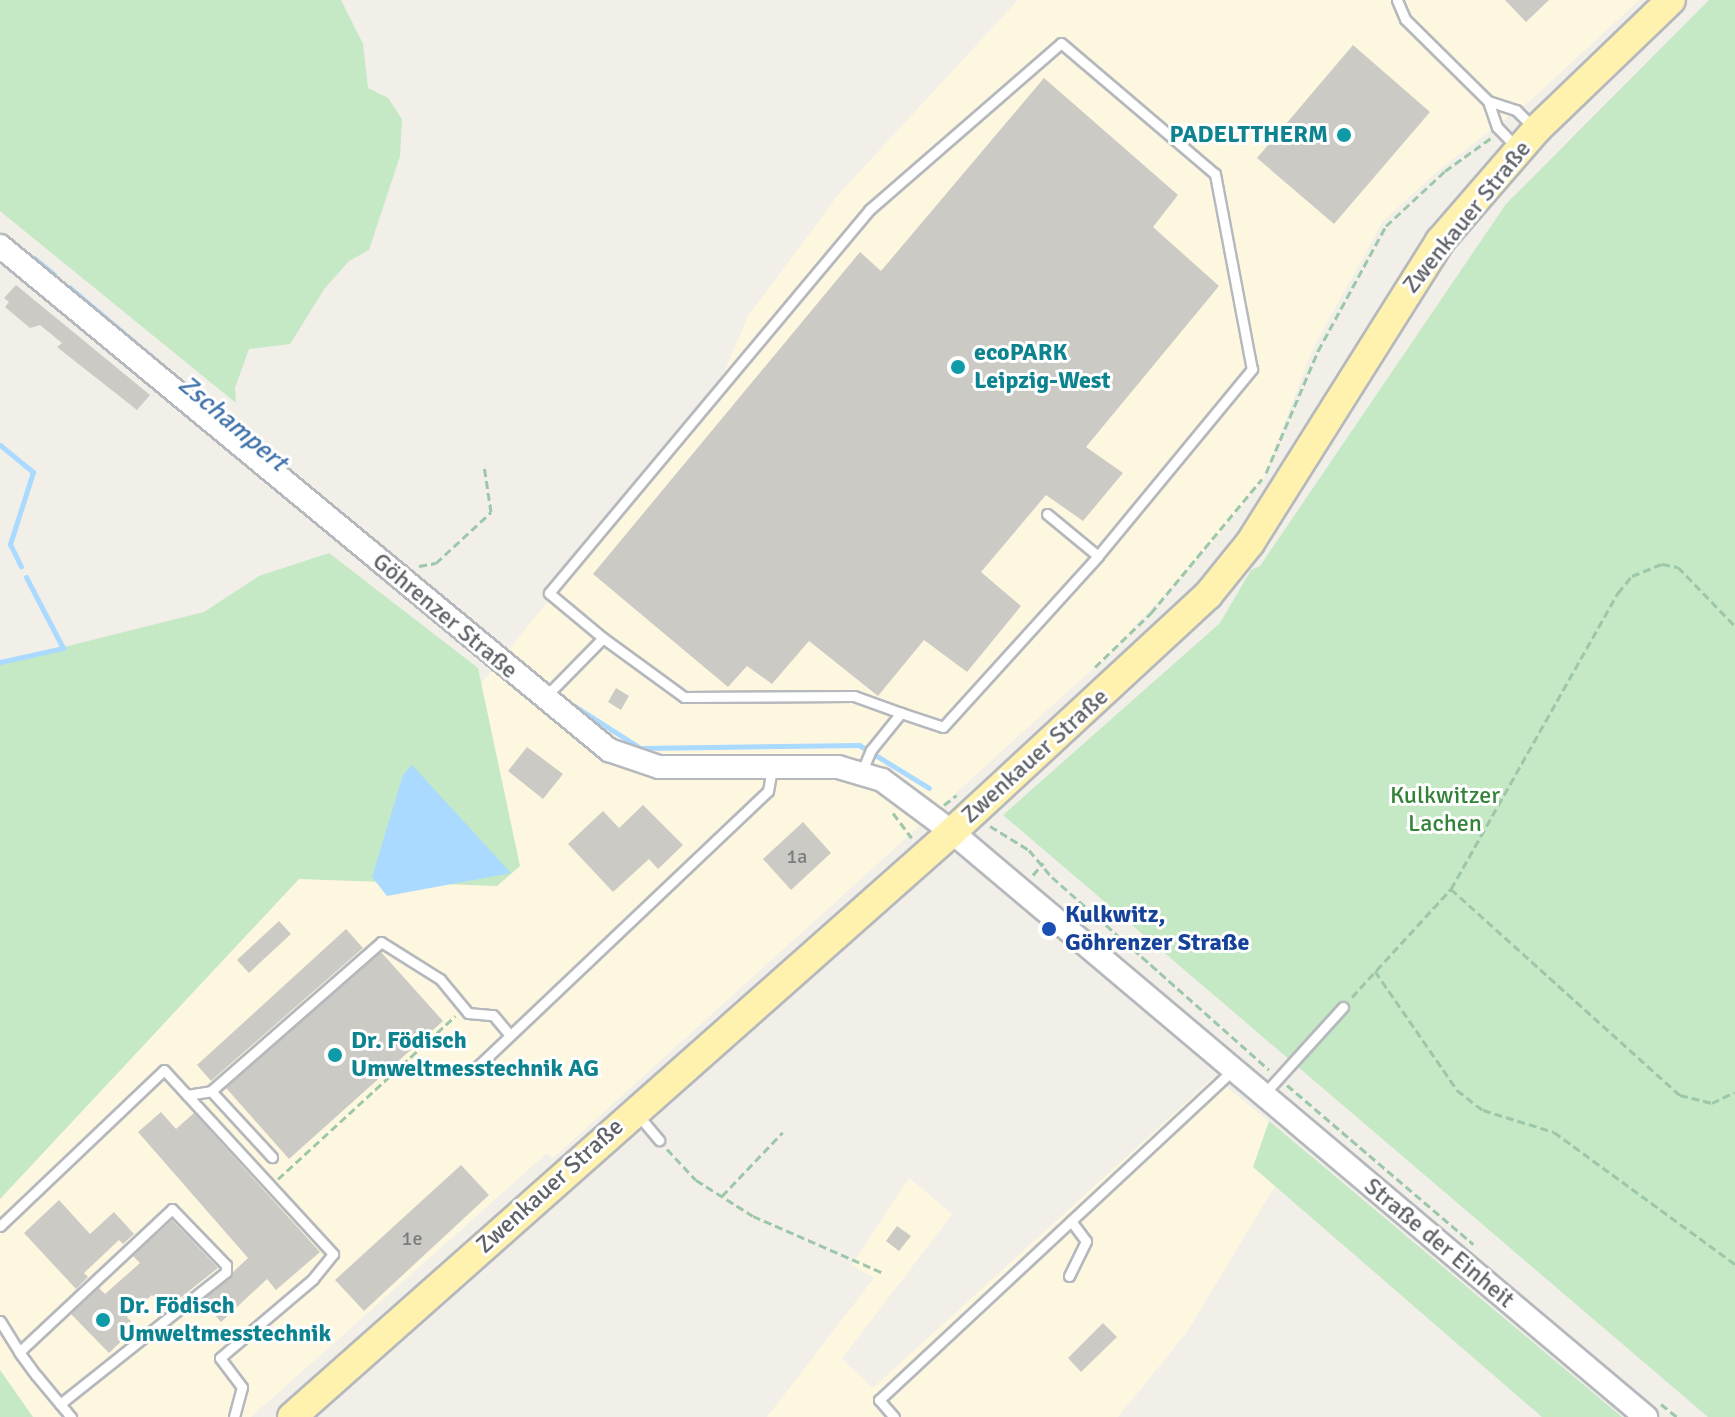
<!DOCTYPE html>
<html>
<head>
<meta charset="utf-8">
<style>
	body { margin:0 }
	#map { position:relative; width:1735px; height:1417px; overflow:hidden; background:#f1efe8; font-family:Signika,sans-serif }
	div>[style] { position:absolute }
	.commercial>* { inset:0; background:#fef7e0 }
	.green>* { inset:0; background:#c5e8c5 }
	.water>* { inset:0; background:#aadaff }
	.stream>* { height:5px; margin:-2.5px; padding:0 2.5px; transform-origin:2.5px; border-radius:2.5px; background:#aadaff }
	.building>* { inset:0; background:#cccac5 }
	.path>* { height:3px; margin-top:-1.5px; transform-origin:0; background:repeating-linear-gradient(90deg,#9cc7a9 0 8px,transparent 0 12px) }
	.roads { filter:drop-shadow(2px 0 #b5b8bc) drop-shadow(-2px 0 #b5b8bc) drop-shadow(0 2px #b5b8bc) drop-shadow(0 -2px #b5b8bc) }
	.service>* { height:9px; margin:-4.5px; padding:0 4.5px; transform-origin:4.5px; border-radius:4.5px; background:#fff }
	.tertiary>* { height:22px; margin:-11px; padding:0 11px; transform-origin:11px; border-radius:11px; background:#fff }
	.primary>* { height:28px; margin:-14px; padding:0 14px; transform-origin:14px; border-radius:14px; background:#fff2af }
	.dots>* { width:22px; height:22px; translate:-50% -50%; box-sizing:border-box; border:4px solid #fff; border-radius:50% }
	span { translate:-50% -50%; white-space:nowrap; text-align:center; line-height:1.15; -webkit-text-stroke:6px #fff; paint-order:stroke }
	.number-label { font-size:20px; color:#7a7d7f }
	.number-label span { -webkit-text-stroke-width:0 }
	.culture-label { font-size:24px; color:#0d838f; font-weight:700 }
	.right { translate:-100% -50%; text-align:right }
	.left { translate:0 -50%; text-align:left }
	.street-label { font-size:24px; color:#5f6368 }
	.park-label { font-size:24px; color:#348238 }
	.transit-label { font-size:24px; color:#164399; font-weight:700 }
	.water-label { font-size:26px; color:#4174aa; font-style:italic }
</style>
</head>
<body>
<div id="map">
	<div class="commercial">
		<div style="clip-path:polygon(1018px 0,1639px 0,1533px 98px,1441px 168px,1383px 221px,1313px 348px,1264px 477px,1217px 537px,1110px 653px,553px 1158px,547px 1153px,251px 1417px,33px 1417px,0 1370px,0 1199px,480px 685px,665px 457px,725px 371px,748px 316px,838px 195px)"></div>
		<div style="clip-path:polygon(1214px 1077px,1299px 1146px,1187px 1332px,1118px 1417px,767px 1417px,874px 1278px,852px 1265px,909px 1178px,952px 1214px,842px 1359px,873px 1388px)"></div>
	</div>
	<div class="green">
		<div style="clip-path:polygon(0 0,341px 0,363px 44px,368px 88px,388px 98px,402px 119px,400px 156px,369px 250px,349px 261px,325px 288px,290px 344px,249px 349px,235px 388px,236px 403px,0 211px)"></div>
		<div style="clip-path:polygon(1709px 0,1735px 0,1735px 1417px,1708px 1417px,1003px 815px,1220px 623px,1251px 570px,1260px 566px,1506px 204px)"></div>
		<div style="clip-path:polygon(329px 553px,478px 668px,520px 866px,497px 886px,299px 879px,0 1199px,0 663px,204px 612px,259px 576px)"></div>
		<div style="clip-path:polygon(1269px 1121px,1299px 1146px,1622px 1417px,1542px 1417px,1253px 1167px)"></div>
		<div style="clip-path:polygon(0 1370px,33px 1417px,0 1417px)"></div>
	</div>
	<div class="water">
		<div style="clip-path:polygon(412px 765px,511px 873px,387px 896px,372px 877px,403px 775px)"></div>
	</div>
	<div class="stream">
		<div style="left:34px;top:258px;width:26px;rotate:39deg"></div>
		<div style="left:69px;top:287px;width:209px;rotate:40.2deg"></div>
		<div style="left:0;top:445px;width:43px;rotate:39.3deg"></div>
		<div style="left:33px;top:472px;width:76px;rotate:107.7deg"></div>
		<div style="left:10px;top:544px;width:25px;rotate:64deg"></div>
		<div style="left:0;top:662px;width:65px;rotate:-12.5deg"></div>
		<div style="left:63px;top:648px;width:80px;rotate:-117.5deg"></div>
		<div style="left:573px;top:705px;width:80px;rotate:32.7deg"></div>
		<div style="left:640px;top:748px;width:219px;rotate:-0.8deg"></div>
		<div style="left:859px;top:745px;width:82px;rotate:31.6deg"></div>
	</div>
	<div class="building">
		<div style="clip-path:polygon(1505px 0,1549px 0,1526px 22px)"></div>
		<div style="clip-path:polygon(1353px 45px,1430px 112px,1334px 224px,1257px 158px)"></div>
		<div style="clip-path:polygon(1044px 78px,1178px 195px,1153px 227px,1219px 286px,1086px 447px,1123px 473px,1083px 521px,1046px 495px,981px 572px,1021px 606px,967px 672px,924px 640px,878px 696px,809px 641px,772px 684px,747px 666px,728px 687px,593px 574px,860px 252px,881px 271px)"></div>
		<div style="clip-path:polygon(16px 285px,150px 395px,137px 410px,57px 347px,62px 343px,40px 325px,30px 328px,5px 307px,9px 302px,4px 298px)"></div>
		<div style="clip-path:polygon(616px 688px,629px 696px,621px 710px,608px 702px)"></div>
		<div style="clip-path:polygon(527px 747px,563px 774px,543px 799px,508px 771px)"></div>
		<div style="clip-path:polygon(643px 805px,683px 845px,658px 869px,649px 859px,613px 892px,568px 844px,603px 811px,619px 828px)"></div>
		<div style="clip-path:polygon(803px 822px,831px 853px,791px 890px,763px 859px)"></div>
		<div style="clip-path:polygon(279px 921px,291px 934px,249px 973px,237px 960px)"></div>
		<div style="clip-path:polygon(346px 929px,363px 948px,211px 1081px,197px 1065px)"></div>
		<div style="clip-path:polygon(381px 952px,443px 1021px,289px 1159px,226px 1088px)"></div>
		<div style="clip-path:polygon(161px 1112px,176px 1129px,194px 1113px,320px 1252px,276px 1290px,267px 1279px,221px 1322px,202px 1301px,248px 1258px,138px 1132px)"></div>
		<div style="clip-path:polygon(461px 1165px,489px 1195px,364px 1311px,335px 1280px)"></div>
		<div style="clip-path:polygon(59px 1200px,90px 1234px,114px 1212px,134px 1234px,123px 1244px,119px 1240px,84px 1273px,88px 1277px,76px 1289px,24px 1233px)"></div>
		<div style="clip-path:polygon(172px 1220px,218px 1268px,165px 1310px,152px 1295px,127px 1317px,136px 1327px,109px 1353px,71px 1314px,99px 1288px,105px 1294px,140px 1263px,133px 1256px)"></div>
		<div style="clip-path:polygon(897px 1226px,911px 1236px,899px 1251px,886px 1241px)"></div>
		<div style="clip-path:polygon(1103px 1323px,1117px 1337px,1081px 1372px,1068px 1358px)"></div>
	</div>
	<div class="path">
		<div style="left:1266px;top:473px;width:133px;rotate:-66.9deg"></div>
		<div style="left:1318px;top:351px;width:142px;rotate:-61.5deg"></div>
		<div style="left:1386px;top:226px;width:81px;rotate:-43deg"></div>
		<div style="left:1445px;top:171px;width:57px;rotate:-35.7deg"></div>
		<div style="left:419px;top:566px;width:17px;rotate:-10deg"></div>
		<div style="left:436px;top:563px;width:75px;rotate:-42.8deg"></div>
		<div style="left:491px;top:512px;width:48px;rotate:-98.5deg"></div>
		<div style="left:1095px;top:667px;width:78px;rotate:-44deg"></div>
		<div style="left:1151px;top:613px;width:174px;rotate:-50.4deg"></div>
		<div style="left:944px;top:805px;width:16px;rotate:-38deg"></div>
		<div style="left:893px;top:813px;width:31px;rotate:53deg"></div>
		<div style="left:990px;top:826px;width:46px;rotate:31.6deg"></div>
		<div style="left:1029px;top:850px;width:35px;rotate:50deg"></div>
		<div style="left:1052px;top:877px;width:290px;rotate:41.6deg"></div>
		<div style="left:1033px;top:875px;width:16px;rotate:-50deg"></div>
		<div style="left:1451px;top:889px;width:308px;rotate:42deg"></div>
		<div style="left:1680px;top:1095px;width:33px;rotate:14deg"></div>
		<div style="left:1712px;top:1103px;width:25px;rotate:-26deg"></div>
		<div style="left:1375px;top:971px;width:145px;rotate:55.4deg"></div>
		<div style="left:1457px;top:1090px;width:33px;rotate:38deg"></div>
		<div style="left:1483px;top:1110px;width:74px;rotate:17.2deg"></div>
		<div style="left:1554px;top:1132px;width:224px;rotate:36.1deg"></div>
		<div style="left:1352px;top:997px;width:147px;rotate:-47.5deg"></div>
		<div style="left:1451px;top:889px;width:340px;rotate:-60.6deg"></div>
		<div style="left:1618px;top:593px;width:22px;rotate:-51deg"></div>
		<div style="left:1632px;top:576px;width:32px;rotate:-22deg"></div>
		<div style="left:1662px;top:564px;width:16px;rotate:11deg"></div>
		<div style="left:1678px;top:567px;width:82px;rotate:46deg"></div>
		<div style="left:1287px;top:1085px;width:245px;rotate:40.5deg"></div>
		<div style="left:667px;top:1149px;width:42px;rotate:46.9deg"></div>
		<div style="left:696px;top:1180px;width:67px;rotate:32.3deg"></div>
		<div style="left:753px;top:1216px;width:140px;rotate:23.6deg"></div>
		<div style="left:278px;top:1179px;width:241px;rotate:-42.6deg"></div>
		<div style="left:722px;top:1196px;width:88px;rotate:-46.4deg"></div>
		<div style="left:1661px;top:1404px;width:21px;rotate:39deg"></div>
	</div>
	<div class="roads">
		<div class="service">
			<div style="left:1397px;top:0;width:21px;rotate:67deg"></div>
			<div style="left:1405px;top:19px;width:117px;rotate:44.7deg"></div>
			<div style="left:1488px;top:101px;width:28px;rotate:71deg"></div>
			<div style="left:1497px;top:127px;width:28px;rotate:46deg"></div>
			<div style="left:1488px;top:101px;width:29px;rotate:18deg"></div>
			<div style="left:1516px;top:110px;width:25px;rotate:45deg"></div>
			<div style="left:603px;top:638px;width:100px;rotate:36.1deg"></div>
			<div style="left:684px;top:697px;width:170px;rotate:-0.3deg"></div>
			<div style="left:854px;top:696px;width:50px;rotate:19.9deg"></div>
			<div style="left:546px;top:696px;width:81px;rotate:-45.5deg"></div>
			<div style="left:603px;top:638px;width:70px;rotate:-140.2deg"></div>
			<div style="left:549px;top:593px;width:499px;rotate:-50.1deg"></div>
			<div style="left:869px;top:210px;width:254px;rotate:-41deg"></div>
			<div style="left:1061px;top:43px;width:202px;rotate:40.4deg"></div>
			<div style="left:1215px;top:174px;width:198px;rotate:79.3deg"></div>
			<div style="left:1252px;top:369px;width:242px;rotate:129.5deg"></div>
			<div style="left:862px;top:771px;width:23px;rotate:-67deg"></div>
			<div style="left:871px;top:750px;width:48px;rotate:-51deg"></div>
			<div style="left:901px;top:713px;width:44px;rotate:18.4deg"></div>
			<div style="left:943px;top:727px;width:231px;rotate:-47.8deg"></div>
			<div style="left:1098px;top:556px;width:66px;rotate:-140.5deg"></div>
			<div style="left:477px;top:1067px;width:401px;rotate:-43.5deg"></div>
			<div style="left:768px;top:791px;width:23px;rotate:-80deg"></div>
			<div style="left:211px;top:1091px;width:90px;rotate:47.3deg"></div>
			<div style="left:1265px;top:1093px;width:116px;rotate:-47.8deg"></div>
			<div style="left:187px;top:1095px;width:24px;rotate:-9deg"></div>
			<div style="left:211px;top:1091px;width:226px;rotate:-41.2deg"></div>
			<div style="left:381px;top:942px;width:70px;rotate:32.1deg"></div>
			<div style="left:440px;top:979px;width:44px;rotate:50.5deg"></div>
			<div style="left:468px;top:1013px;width:25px;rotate:5deg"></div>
			<div style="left:493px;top:1015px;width:26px;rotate:50deg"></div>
			<div style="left:638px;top:1115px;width:33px;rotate:50deg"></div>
			<div style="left:0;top:1226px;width:226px;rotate:-43.6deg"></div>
			<div style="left:164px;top:1070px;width:250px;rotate:47.4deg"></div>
			<div style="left:333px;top:1254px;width:32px;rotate:129deg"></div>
			<div style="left:313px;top:1279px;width:122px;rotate:139.7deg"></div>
			<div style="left:220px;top:1358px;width:36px;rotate:53deg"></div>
			<div style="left:242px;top:1387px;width:31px;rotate:105deg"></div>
			<div style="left:1069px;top:1276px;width:39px;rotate:-64deg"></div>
			<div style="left:1086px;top:1241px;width:25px;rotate:-127deg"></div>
			<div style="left:0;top:1321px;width:36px;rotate:58deg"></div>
			<div style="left:60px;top:1404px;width:212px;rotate:-38.5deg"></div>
			<div style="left:226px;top:1272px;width:7px;rotate:-90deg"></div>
			<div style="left:226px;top:1265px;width:78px;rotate:-134deg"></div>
			<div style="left:172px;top:1209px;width:209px;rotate:136.9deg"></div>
			<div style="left:19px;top:1352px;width:29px;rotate:54deg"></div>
			<div style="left:36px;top:1375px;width:55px;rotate:50.2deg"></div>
			<div style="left:894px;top:1417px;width:23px;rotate:-131deg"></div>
			<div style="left:879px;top:1400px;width:483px;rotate:-43deg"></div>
		</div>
		<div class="tertiary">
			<div style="left:0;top:246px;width:791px;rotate:39.61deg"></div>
			<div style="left:609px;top:750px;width:53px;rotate:18.8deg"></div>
			<div style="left:659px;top:767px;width:179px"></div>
			<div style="left:838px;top:767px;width:46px;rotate:16.5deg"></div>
			<div style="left:882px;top:780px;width:87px;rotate:36.6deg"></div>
			<div style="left:952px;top:832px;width:908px;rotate:40.13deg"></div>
		</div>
		<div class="primary">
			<div style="left:292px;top:1417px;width:882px;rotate:-41.55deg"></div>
			<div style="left:952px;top:832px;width:349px;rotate:-42.8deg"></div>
			<div style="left:1208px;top:595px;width:67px;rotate:-51.1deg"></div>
			<div style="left:1250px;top:543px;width:357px;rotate:-57.8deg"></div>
			<div style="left:1440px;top:241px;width:147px;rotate:-49.1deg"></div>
			<div style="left:1536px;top:130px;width:187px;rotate:-43.9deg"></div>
		</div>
	</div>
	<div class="dots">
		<div style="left:1344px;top:135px;background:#0f9aa8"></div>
		<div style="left:958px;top:367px;background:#0f9aa8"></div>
		<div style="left:1049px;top:929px;background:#1a4fb4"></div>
		<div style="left:335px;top:1055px;background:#0f9aa8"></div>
		<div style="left:103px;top:1320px;background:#0f9aa8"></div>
	</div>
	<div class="number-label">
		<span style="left:797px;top:856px">1a</span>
		<span style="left:412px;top:1238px">1e</span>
	</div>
	<div class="culture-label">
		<span class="right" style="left:1328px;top:135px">PADELTTHERM</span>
		<span class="left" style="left:974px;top:367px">ecoPARK<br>Leipzig-West</span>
		<span class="left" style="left:351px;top:1055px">Dr. Födisch<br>Umweltmesstechnik AG</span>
		<span class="left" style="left:119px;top:1320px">Dr. Födisch<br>Umweltmesstechnik</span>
	</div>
	<div class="street-label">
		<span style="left:1467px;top:217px;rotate:-51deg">Zwenkauer Straße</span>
		<span style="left:445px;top:616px;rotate:40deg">Göhrenzer Straße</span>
		<span style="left:1035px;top:756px;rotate:-42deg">Zwenkauer Straße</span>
		<span style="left:550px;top:1186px;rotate:-42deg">Zwenkauer Straße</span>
		<span style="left:1439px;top:1243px;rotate:40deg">Straße der Einheit</span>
	</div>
	<div class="park-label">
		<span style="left:1445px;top:810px">Kulkwitzer<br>Lachen</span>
	</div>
	<div class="transit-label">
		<span class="left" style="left:1065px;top:929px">Kulkwitz,<br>Göhrenzer Straße</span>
	</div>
	<div class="water-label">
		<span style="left:232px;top:424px;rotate:40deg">Zschampert</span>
	</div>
</div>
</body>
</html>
